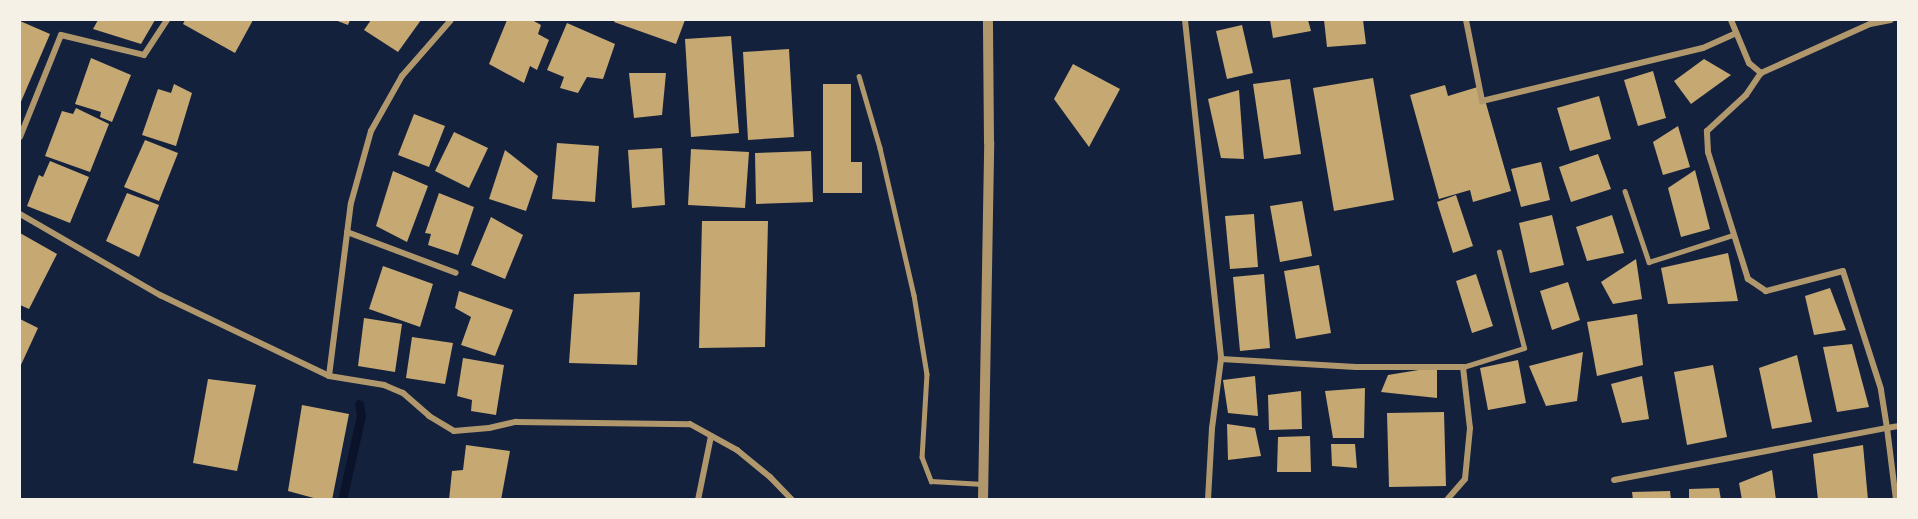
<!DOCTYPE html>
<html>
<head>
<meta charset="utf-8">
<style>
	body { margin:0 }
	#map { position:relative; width:1918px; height:519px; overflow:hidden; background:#14213d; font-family:Arial,sans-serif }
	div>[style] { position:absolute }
	.stream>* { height:9px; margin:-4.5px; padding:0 4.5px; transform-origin:4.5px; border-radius:4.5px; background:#0b132b }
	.building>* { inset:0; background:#c6a872 }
	.service>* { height:4.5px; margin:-2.25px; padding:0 2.25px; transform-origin:2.25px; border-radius:2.25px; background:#b1986c }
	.minor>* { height:6px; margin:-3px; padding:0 3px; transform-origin:3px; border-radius:3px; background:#b1986c }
	.tertiary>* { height:10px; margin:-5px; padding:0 5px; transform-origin:5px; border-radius:5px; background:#b1986c }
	span { translate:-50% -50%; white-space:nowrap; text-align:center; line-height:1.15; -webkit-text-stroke:4.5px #f6f1e7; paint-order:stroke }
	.frame { position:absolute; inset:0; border:21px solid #f6f1e7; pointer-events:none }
</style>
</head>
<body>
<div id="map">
	<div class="stream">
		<div style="left:342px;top:500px;width:86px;rotate:-77.3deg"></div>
		<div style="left:361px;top:416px;width:12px;rotate:-99deg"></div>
	</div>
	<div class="building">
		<div style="clip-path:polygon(98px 20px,155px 20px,141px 44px,93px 29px)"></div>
		<div style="clip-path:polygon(185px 20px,253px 20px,235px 53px,183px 24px)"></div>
		<div style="clip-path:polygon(335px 20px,350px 20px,348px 25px)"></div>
		<div style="clip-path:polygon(371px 20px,421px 20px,398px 52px,364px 30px)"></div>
		<div style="clip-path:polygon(507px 20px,532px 20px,541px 25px,538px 34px,549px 40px,537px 70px,530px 66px,524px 83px,489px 64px)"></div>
		<div style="clip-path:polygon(615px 20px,685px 20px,676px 44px,614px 22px)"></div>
		<div style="clip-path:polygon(1270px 20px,1308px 20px,1311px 31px,1273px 38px)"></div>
		<div style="clip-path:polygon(1324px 20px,1363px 20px,1366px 44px,1327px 47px)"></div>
		<div style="clip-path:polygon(20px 21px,50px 34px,20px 104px)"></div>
		<div style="clip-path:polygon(567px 23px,615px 44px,603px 79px,587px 77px,578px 93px,560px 88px,564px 77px,547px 70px)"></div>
		<div style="clip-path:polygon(1242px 25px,1253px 73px,1227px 79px,1216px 31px)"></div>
		<div style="clip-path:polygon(731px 36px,739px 133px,691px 137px,685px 39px)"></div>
		<div style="clip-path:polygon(789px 49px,794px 137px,748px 140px,743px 52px)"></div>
		<div style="clip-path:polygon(91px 58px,131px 75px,112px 122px,100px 117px,101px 112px,75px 104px)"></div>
		<div style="clip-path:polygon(1704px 59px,1731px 75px,1691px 104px,1674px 81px)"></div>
		<div style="clip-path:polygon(1073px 64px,1120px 89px,1089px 147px,1054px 99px)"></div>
		<div style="clip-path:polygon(1653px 71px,1666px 118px,1638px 126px,1624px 80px)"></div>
		<div style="clip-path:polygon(629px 73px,666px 73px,662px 115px,634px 118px)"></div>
		<div style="clip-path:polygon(1373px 78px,1394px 200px,1334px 211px,1313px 88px)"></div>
		<div style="clip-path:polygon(1290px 79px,1301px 154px,1264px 159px,1253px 84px)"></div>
		<div style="clip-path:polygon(174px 84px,192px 93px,176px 146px,142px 135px,158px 89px,171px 93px)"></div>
		<div style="clip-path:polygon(823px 84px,851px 84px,851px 162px,862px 162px,862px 193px,823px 193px)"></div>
		<div style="clip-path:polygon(1445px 85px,1448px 96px,1481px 86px,1511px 191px,1473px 202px,1470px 190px,1439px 199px,1410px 95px)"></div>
		<div style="clip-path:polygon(1239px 90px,1244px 159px,1221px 158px,1208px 99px)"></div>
		<div style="clip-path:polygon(1599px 96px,1611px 139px,1570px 151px,1557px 108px)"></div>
		<div style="clip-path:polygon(76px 108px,109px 124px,90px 172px,45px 156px,62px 111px,73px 114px)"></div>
		<div style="clip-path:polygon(414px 114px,445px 126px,429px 167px,398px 155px)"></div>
		<div style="clip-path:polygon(1678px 126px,1690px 167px,1663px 175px,1653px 142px)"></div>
		<div style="clip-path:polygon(454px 132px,488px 148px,469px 188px,435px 171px)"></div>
		<div style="clip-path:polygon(145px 140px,178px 153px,159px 201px,124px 187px)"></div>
		<div style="clip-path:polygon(557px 143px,599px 146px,595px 202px,552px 199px)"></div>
		<div style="clip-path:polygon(662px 148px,665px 205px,632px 208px,628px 150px)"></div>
		<div style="clip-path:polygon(691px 149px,749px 152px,745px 208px,688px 205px)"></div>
		<div style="clip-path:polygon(505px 150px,538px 176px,526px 211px,489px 199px)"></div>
		<div style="clip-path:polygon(811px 151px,813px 202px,756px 204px,755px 153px)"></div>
		<div style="clip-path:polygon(1598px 154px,1611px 189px,1571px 202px,1559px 167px)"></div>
		<div style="clip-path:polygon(50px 161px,89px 177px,70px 223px,27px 206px,39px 175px,43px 177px)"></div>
		<div style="clip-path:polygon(1541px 162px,1550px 200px,1521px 207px,1511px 169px)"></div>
		<div style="clip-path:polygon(1695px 170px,1710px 229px,1681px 237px,1668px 188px)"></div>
		<div style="clip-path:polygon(393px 171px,428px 186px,407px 242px,376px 226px)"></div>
		<div style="clip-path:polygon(127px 193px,159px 205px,139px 257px,106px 241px)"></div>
		<div style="clip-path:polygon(439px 193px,474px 207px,458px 255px,428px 245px,431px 234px,425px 233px)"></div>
		<div style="clip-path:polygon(1456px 195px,1473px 246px,1453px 253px,1437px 202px)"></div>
		<div style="clip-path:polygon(1302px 201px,1312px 256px,1280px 262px,1270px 206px)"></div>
		<div style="clip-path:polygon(1254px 214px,1258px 267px,1230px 269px,1225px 216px)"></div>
		<div style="clip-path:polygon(1552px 215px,1564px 265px,1530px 273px,1519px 223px)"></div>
		<div style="clip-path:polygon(1612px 215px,1624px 253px,1587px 261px,1576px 227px)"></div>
		<div style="clip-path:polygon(491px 217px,523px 235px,505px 279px,471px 265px)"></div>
		<div style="clip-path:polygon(702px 221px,768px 221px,765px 347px,699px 348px)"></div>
		<div style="clip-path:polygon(20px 233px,57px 254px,29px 309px,20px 305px)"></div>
		<div style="clip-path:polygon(1728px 253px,1738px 301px,1668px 304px,1661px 268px)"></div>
		<div style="clip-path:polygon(1636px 259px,1642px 299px,1613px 304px,1601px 282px)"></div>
		<div style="clip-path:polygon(1319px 265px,1331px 333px,1296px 339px,1284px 271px)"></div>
		<div style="clip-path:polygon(383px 266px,433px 284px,420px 327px,369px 309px)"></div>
		<div style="clip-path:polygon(1264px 274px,1270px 348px,1240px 351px,1233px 277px)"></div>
		<div style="clip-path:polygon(1476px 274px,1493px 326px,1472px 333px,1456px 281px)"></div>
		<div style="clip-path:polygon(1568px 282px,1580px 320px,1552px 330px,1540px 291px)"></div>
		<div style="clip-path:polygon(1830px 288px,1846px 330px,1814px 335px,1805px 296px)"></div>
		<div style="clip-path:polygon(459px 291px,513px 310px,495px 356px,461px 345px,471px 317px,455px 308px)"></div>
		<div style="clip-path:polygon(640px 292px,637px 365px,569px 363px,574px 294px)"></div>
		<div style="clip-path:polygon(1637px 314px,1643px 365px,1597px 376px,1587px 322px)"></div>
		<div style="clip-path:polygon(364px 318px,402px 324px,395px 372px,358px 366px)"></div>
		<div style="clip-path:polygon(20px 319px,38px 328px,20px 367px)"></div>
		<div style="clip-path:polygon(412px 337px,453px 343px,445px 384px,406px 378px)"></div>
		<div style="clip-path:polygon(1852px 344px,1869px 407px,1837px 412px,1823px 347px)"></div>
		<div style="clip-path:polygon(1583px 352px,1577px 401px,1546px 406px,1529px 366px)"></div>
		<div style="clip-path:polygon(1797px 355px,1812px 422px,1772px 429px,1759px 368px)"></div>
		<div style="clip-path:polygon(463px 358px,504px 365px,496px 415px,471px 411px,472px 400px,457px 396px)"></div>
		<div style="clip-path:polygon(1518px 360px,1526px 403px,1488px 410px,1480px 368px)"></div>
		<div style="clip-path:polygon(1713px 365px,1727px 437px,1687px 445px,1674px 372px)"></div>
		<div style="clip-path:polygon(1437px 367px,1437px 398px,1381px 392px,1388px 375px)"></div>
		<div style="clip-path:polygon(1255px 376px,1258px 416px,1228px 413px,1223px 380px)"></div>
		<div style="clip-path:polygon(1642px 376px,1649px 419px,1622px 423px,1611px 384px)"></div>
		<div style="clip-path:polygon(208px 379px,256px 385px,237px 471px,193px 463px)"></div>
		<div style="clip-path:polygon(1365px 388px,1364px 438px,1333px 438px,1325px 391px)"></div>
		<div style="clip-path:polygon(1301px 391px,1302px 429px,1269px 430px,1268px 395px)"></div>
		<div style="clip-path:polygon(302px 405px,349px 414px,332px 500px,321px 500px,288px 491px)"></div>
		<div style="clip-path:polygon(1444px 412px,1446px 486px,1389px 487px,1387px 413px)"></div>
		<div style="clip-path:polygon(1227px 424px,1255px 428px,1261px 456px,1228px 460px)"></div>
		<div style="clip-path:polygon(1310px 436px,1311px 472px,1277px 472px,1278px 437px)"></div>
		<div style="clip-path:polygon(1331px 444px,1355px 444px,1357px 468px,1332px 466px)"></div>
		<div style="clip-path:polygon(466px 445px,510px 451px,501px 500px,449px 500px,452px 471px,463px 470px)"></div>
		<div style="clip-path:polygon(1863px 445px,1868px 500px,1818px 500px,1813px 454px)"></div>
		<div style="clip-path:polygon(1772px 470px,1776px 500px,1742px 500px,1739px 483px)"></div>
		<div style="clip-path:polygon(1719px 488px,1721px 500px,1689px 500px,1689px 489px)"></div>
		<div style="clip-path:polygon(1670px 491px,1671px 500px,1633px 500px,1632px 492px)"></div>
	</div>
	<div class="service">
		<div style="left:859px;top:76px;width:75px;rotate:73.7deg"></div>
		<div style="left:880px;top:148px;width:151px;rotate:77deg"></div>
		<div style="left:914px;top:295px;width:80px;rotate:80.7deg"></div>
		<div style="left:927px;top:374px;width:83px;rotate:93.4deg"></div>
		<div style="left:922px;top:457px;width:26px;rotate:69deg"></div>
		<div style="left:931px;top:481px;width:52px;rotate:3.3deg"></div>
		<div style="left:1625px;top:191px;width:75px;rotate:71.3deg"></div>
		<div style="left:1649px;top:262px;width:88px;rotate:-17.8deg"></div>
		<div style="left:1463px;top:367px;width:64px;rotate:-17.3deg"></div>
		<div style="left:1524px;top:348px;width:99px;rotate:-104.6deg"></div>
	</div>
	<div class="minor">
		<div style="left:1185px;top:20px;width:341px;rotate:83.9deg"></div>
		<div style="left:1221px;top:359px;width:70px;rotate:97.4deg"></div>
		<div style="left:1212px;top:428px;width:72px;rotate:93.2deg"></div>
		<div style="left:1466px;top:20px;width:83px;rotate:78.8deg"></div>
		<div style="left:1482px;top:101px;width:227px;rotate:-13.5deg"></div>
		<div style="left:1703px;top:48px;width:36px;rotate:-24deg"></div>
		<div style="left:1731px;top:20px;width:47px;rotate:67.3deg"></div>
		<div style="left:1749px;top:63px;width:16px;rotate:40deg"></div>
		<div style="left:1761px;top:73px;width:120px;rotate:-24.2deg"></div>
		<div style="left:1870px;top:24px;width:21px;rotate:-11deg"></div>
		<div style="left:20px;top:137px;width:110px;rotate:-68.1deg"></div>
		<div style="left:61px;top:35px;width:85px;rotate:13.5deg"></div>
		<div style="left:144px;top:55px;width:42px;rotate:-56.7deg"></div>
		<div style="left:20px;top:214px;width:162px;rotate:30.1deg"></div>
		<div style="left:160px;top:295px;width:187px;rotate:25.6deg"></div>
		<div style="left:329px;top:376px;width:56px;rotate:9.3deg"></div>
		<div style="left:384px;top:385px;width:21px;rotate:23deg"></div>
		<div style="left:403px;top:393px;width:35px;rotate:41deg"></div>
		<div style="left:429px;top:416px;width:29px;rotate:31deg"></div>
		<div style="left:454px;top:431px;width:35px;rotate:-5deg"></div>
		<div style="left:489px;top:428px;width:28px;rotate:-13deg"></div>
		<div style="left:516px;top:422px;width:174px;rotate:0.7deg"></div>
		<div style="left:690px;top:424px;width:54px;rotate:29deg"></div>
		<div style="left:737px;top:450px;width:43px;rotate:39.3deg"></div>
		<div style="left:770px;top:477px;width:32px;rotate:46deg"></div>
		<div style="left:347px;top:232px;width:116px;rotate:20.6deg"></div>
		<div style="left:1221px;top:359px;width:135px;rotate:3.4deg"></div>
		<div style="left:1356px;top:367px;width:107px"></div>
		<div style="left:1463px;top:367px;width:61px;rotate:83.5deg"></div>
		<div style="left:1470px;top:428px;width:51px;rotate:95.6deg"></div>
		<div style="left:1465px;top:479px;width:28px;rotate:131deg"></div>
		<div style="left:329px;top:376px;width:174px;rotate:-82.8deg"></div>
		<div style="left:351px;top:203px;width:75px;rotate:-74.5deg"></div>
		<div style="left:371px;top:131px;width:63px;rotate:-60.6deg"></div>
		<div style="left:402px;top:76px;width:74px;rotate:-48.8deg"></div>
		<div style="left:1614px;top:480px;width:278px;rotate:-10.8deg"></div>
		<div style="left:1887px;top:428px;width:39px;rotate:-99deg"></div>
		<div style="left:1881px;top:389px;width:124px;rotate:-107.9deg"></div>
		<div style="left:1843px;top:271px;width:80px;rotate:165.4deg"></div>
		<div style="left:1766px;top:291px;width:22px;rotate:-146deg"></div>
		<div style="left:1748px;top:279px;width:133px;rotate:-107.5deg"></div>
		<div style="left:1708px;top:152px;width:21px;rotate:-93deg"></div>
		<div style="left:1707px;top:131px;width:53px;rotate:-42.7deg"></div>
		<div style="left:1746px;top:95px;width:27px;rotate:-56deg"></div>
		<div style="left:698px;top:500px;width:65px;rotate:-78.5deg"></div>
		<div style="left:1896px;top:500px;width:73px;rotate:-97.1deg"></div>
		<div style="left:1887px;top:428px;width:11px;rotate:-10deg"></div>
	</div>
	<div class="tertiary">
		<div style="left:983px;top:500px;width:358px;rotate:-89deg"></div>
		<div style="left:989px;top:142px;width:122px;rotate:-90.5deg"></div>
	</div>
	<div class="frame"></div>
</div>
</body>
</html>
